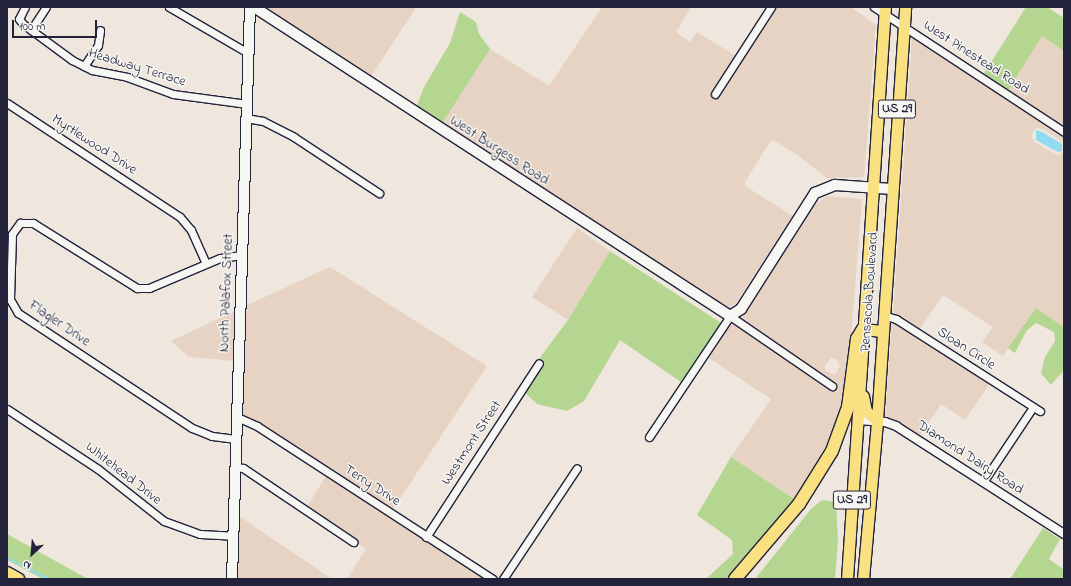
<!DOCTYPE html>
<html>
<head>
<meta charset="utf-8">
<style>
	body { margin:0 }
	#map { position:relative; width:1071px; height:586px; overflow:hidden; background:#efe6dd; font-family:"Indie Flower",sans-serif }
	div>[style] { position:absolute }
	.built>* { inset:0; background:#e7d3c3 }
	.green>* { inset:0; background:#b4d690 }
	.water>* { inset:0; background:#90dbf0 }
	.stream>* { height:1.5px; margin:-0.75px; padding:0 0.75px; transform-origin:0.75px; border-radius:0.75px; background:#90dbf0 }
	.roads { filter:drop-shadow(1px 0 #22223b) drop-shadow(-1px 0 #22223b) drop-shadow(0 1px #22223b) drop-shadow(0 -1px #22223b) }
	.minor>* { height:7px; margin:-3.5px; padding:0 3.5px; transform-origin:3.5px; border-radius:3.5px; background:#f6f6f2 }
	.tertiary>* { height:8px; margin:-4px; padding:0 4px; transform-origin:4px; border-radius:4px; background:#f6f6f2 }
	.secondary>* { height:10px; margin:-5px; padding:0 5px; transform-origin:5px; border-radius:5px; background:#f6f6f2 }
	.primary>* { height:11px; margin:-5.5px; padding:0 5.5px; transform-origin:5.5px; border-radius:5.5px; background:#f9e181 }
	.motorway>* { height:12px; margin:-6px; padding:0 6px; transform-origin:6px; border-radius:6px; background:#f9e181 }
	span { translate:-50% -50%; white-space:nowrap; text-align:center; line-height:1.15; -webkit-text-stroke:3px #f6f6f2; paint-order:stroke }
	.shield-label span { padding:1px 3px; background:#f6f6f2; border:1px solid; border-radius:3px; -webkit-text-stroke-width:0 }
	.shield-label { font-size:13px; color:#22223b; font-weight:700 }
	.street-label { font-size:14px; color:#22223b }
	.frame { position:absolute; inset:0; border:8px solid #22223b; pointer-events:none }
	.north { position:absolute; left:12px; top:534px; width:40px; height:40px; -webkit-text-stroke:3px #f6f6f2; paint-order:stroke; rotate:206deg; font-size:11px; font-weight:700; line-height:16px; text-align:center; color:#22223b }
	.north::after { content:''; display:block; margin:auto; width:14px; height:18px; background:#22223b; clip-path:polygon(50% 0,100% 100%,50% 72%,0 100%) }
	.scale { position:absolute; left:12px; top:20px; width:85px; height:18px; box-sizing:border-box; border:2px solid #22223b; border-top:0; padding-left:5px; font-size:12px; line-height:14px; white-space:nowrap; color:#22223b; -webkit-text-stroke:3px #f6f6f2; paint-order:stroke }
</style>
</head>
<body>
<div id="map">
	<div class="built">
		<div style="clip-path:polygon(262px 7px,412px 7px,415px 9px,370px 78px)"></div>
		<div style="clip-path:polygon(602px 7px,691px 7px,676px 32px,690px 42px,697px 32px,736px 56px,711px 95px,716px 98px,775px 7px,851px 7px,876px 25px,864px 177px,827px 178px,796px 154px,773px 140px,770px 142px,745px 182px,745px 186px,793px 216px,735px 304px,729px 307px,718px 304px,441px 125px,490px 49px,549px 86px)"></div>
		<div style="clip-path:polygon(912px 36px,1064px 136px,1064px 143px,1043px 129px,1036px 128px,1031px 134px,1034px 142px,1057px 155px,1064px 153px,1064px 327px,1036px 308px,1003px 356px,982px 342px,993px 327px,943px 295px,919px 330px,893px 315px)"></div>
		<div style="clip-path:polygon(1042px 36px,1064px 51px,1064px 121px,1061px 126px,1008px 91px)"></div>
		<div style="clip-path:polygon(evenodd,827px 196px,862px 199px,847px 389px,827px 444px,794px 499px,731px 457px,771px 399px,706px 356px,727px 326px,735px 324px,833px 390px,836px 385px,741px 319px,814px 206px,827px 196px,831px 358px,836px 359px,840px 366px,835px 375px,825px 370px,825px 365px,831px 358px)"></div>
		<div style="clip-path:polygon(577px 228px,610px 251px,568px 320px,532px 297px)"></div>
		<div style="clip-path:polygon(330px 267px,487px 366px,392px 511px,258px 423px,240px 414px,243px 307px)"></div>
		<div style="clip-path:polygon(237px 310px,235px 361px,189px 357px,171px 341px)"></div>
		<div style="clip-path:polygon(892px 321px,990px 383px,965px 420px,941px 404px,919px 437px,885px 419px)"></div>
		<div style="clip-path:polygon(326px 476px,349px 491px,487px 579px,347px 579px,366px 549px,307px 507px)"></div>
		<div style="clip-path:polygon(236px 514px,332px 579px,235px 579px)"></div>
	</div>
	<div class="green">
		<div style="clip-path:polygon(1026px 7px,1047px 7px,1064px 18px,1064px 51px,1042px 36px,1008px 91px,983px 75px)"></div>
		<div style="clip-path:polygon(460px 12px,476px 22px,479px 34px,490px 49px,441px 125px,416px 108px,424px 87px,450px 43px)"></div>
		<div style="clip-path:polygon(610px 251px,721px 323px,681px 382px,620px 340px,584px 401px,567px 411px,537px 404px,524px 392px,543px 362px,539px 359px,568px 320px)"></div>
		<div style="clip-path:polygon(1036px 308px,1064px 327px,1064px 370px,1051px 385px,1041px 373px,1045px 357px,1055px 341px,1054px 332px,1036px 323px,1027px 330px,1015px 353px,1008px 348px)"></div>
		<div style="clip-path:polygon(731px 457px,794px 499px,729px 579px,706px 579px,733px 554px,732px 540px,697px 515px)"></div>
		<div style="clip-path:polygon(822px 500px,836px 502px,838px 541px,835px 579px,755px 579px,811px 509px)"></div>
		<div style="clip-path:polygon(1043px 528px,1060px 539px,1049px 559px,1064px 570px,1064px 579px,1010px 579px)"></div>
		<div style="clip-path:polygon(7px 534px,88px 579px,43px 579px,7px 560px)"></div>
	</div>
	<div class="water">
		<div style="clip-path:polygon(1036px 130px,1042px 132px,1062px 144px,1062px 151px,1058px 152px,1036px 140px)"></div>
	</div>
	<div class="stream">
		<div style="left:7px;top:558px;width:47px;rotate:26.6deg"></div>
	</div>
	<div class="roads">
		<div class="minor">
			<div style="left:25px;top:7px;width:13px;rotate:117deg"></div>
			<div style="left:19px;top:19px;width:6px;rotate:51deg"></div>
			<div style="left:23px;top:24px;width:61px;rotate:36.3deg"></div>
			<div style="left:72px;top:60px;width:22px;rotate:27deg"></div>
			<div style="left:92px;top:70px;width:36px;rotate:11deg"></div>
			<div style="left:127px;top:77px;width:49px;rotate:20.3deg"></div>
			<div style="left:173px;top:94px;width:75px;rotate:7.7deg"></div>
			<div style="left:169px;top:7px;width:91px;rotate:30.2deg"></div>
			<div style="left:874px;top:7px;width:227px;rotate:33.3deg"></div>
			<div style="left:31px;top:30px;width:27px;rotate:-57deg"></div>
			<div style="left:84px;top:66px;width:25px;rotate:-56deg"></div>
			<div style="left:98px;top:45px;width:15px;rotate:-82deg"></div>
			<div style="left:715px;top:94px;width:103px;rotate:-57.2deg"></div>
			<div style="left:7px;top:103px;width:207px;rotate:33.4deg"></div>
			<div style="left:180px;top:217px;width:17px;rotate:50deg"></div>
			<div style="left:191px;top:230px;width:36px;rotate:66deg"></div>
			<div style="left:246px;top:118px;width:17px;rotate:10deg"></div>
			<div style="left:263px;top:121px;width:35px;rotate:27deg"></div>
			<div style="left:294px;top:137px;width:102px;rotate:33.4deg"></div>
			<div style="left:883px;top:315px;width:14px;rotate:17deg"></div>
			<div style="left:896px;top:319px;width:171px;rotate:32.6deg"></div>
			<div style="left:7px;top:409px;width:109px;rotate:33.4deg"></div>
			<div style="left:98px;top:469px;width:84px;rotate:38.2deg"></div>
			<div style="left:164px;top:521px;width:38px;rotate:20deg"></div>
			<div style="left:200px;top:534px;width:33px;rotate:3deg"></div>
			<div style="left:237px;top:417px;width:22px;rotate:24deg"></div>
			<div style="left:257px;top:426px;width:281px;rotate:33deg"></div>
			<div style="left:649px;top:437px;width:146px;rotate:-56.2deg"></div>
			<div style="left:730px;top:316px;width:124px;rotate:34.5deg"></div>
			<div style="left:236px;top:439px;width:24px;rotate:-173deg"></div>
			<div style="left:212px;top:436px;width:22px;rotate:-158deg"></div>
			<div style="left:192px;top:428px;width:209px;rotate:-146.5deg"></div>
			<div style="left:18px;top:313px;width:16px;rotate:-120deg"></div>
			<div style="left:10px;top:299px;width:65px;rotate:-88.2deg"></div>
			<div style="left:12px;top:234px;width:14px;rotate:-54deg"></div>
			<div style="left:20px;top:223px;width:13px"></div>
			<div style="left:33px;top:223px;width:123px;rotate:32deg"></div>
			<div style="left:137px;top:288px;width:12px"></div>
			<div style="left:149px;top:288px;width:77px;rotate:-22.9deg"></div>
			<div style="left:220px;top:258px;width:22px;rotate:-8deg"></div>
			<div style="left:235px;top:467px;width:8px;rotate:7deg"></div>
			<div style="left:243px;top:468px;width:133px;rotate:33.9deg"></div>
			<div style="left:983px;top:482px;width:90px;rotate:-56.3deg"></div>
			<div style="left:426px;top:537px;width:207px;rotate:-57deg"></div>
			<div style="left:503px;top:579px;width:133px;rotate:-56.3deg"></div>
		</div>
		<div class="tertiary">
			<div style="left:857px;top:420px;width:28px;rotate:4deg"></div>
			<div style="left:885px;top:422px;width:12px;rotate:20deg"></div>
			<div style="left:896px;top:426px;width:200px;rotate:32.7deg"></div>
		</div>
		<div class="secondary">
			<div style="left:254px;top:7px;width:568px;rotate:32.99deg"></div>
			<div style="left:730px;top:316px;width:13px;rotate:-32deg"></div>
			<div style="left:741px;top:309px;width:138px;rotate:-57.5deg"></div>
			<div style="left:815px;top:193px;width:22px;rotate:-22deg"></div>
			<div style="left:835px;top:185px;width:57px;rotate:4deg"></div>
			<div style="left:232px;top:579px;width:572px;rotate:-88.2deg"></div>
		</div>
		<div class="primary">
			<div style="left:863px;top:329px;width:19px;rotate:6deg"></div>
			<div style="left:863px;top:396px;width:15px;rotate:79deg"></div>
			<div style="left:866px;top:411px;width:15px;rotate:42deg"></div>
			<div style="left:847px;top:579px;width:573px;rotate:-86.2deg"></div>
			<div style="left:863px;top:579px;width:159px;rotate:-84.9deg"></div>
			<div style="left:877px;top:421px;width:415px;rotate:-86.1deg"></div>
		</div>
		<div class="motorway">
			<div style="left:7px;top:573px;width:13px;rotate:29deg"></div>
			<div style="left:735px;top:579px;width:99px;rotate:-49.5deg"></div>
			<div style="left:799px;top:504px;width:62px;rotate:-58.1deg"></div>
			<div style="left:832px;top:451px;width:47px;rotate:-70deg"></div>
			<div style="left:848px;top:407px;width:69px;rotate:-82.5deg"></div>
			<div style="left:857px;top:339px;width:12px;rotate:-59deg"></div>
		</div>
	</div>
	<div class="shield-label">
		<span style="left:897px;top:109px">US 29</span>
		<span style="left:852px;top:500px">US 29</span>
	</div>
	<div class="street-label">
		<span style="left:976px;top:58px;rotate:33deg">West Pinestead Road</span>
		<span style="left:137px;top:68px;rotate:17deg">Headway Terrace</span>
		<span style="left:94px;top:145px;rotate:33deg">Myrtlewood Drive</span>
		<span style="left:499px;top:151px;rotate:33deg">West Burgess Road</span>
		<span style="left:870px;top:292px;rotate:-86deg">Pensacola Boulevard</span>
		<span style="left:227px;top:293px;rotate:-88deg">North Palafox Street</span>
		<span style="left:59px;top:324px;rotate:34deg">Flagler Drive</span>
		<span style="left:966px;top:349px;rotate:33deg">Sloan Circle</span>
		<span style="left:472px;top:443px;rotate:-57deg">Westmont Street</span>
		<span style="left:970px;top:458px;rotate:33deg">Diamond Dairy Road</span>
		<span style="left:123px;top:474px;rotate:38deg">Whitehead Drive</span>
		<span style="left:372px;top:486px;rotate:33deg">Terry Drive</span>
	</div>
	<div class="frame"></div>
	<div class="north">N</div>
	<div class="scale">100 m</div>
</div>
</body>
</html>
